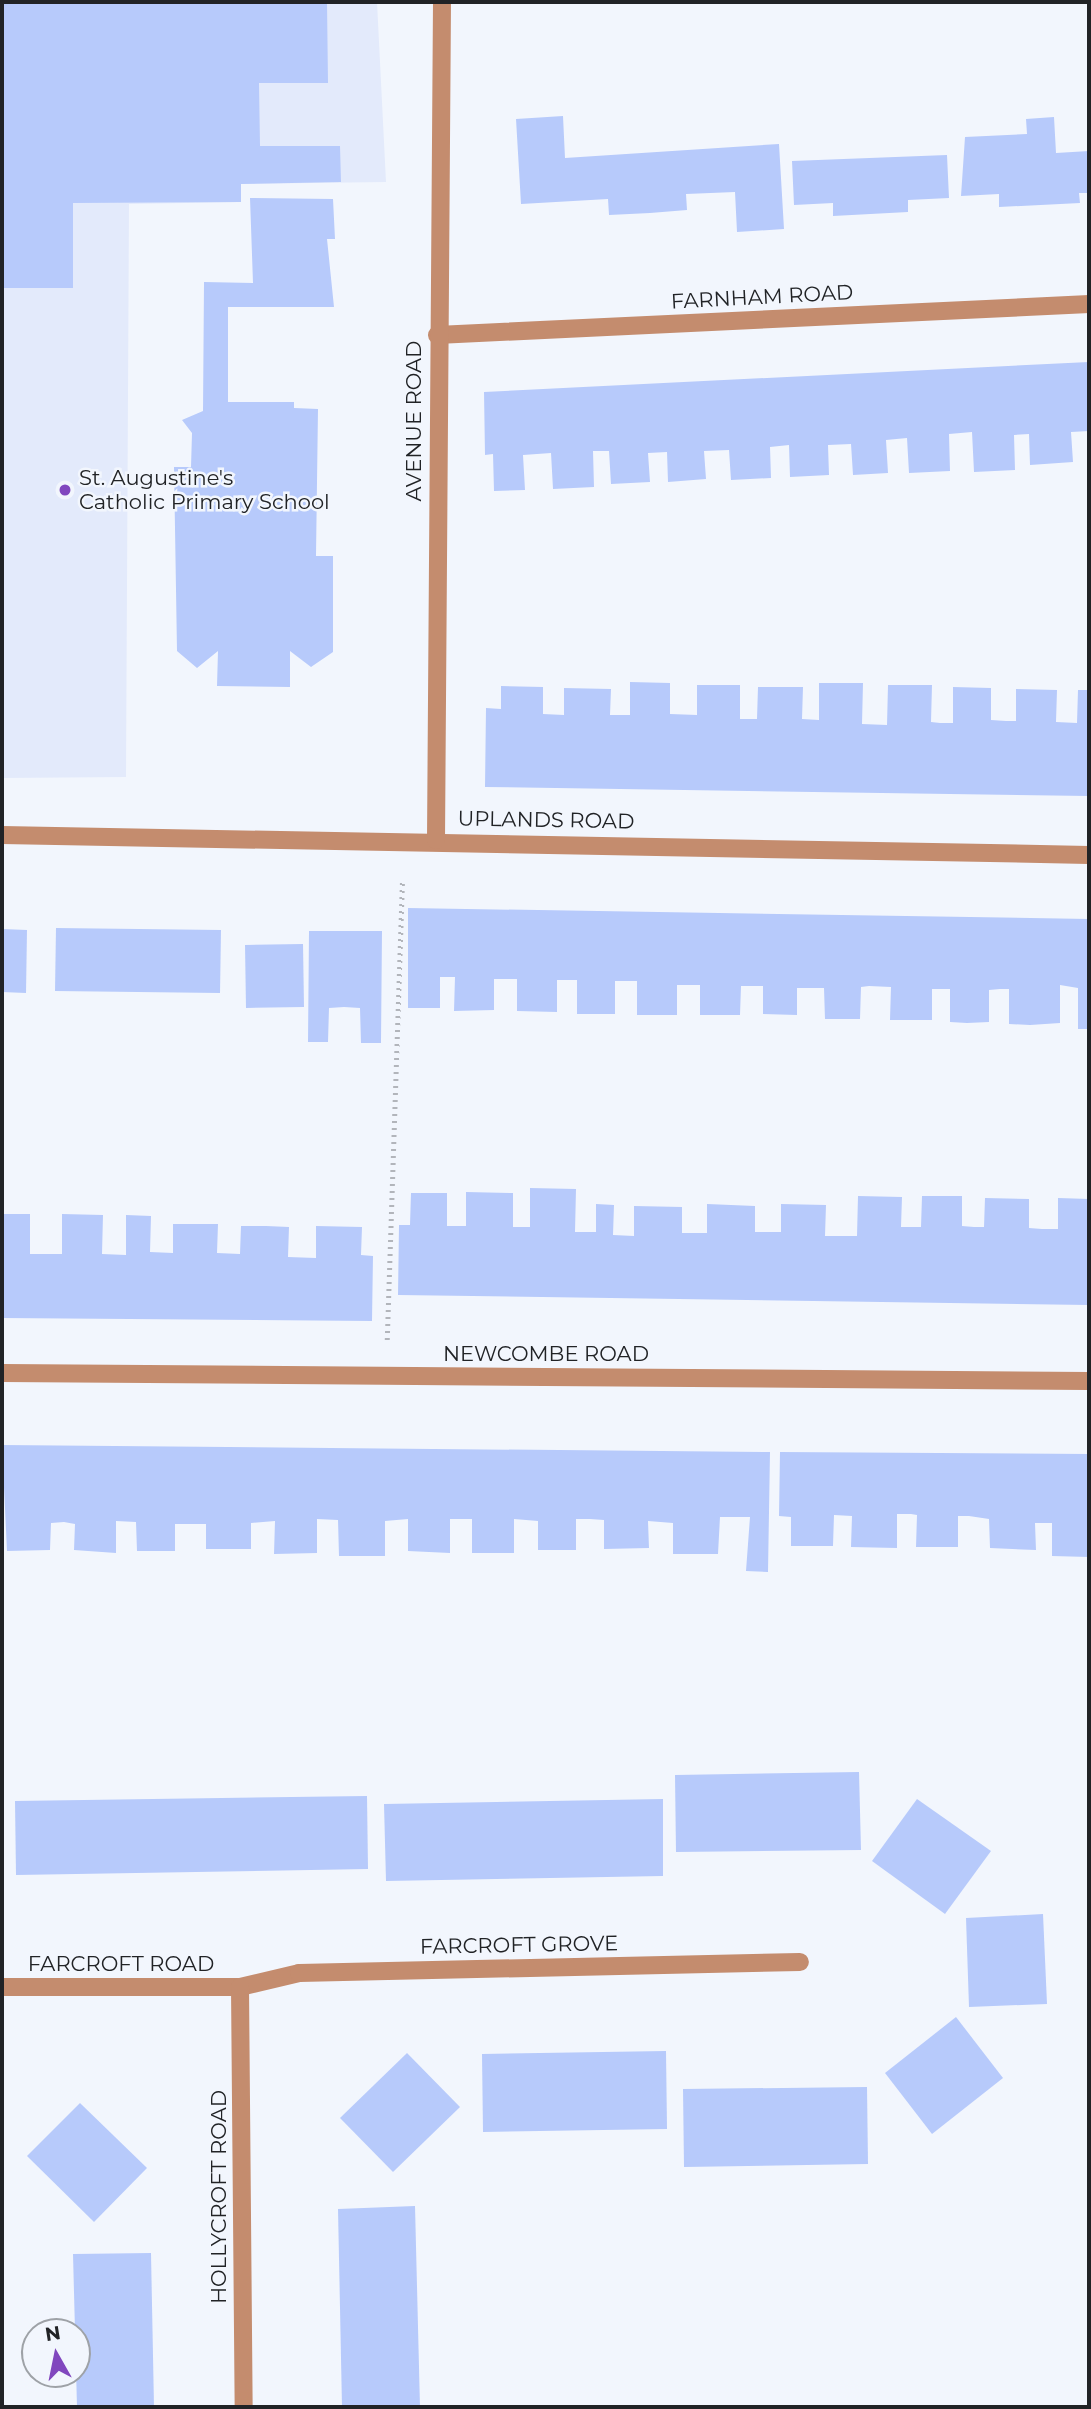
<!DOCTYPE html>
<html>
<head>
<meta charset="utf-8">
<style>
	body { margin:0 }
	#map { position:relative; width:1091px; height:2409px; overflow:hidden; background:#f2f6fd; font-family:Montserrat,sans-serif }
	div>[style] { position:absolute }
	.built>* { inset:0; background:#e3eafb }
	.building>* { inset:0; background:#b7cafb }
	.path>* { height:4.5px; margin-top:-2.25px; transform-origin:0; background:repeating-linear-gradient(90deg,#b2b5bb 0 2px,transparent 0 7px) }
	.minor>* { height:18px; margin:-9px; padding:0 9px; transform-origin:9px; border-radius:9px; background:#c48c6e }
	.dots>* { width:19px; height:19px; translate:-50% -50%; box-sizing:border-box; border:4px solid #f2f6fd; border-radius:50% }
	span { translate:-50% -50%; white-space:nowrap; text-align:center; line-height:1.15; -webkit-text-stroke:5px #f2f6fd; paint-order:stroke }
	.street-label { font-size:21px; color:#212326 }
	.poi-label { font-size:21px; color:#212326 }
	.left { translate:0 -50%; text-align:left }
	.frame { position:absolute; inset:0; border:4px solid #212326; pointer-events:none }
	.north { position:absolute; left:21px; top:2318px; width:70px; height:70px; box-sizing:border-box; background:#f2f6fd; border:2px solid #9ea2a7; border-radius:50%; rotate:351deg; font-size:19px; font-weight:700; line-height:28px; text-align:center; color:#212326 }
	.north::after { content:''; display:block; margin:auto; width:24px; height:32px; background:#8147be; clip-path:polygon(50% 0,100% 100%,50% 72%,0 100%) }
</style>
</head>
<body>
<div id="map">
	<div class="built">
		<div style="clip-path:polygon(2px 2px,377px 2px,386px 182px,241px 184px,241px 202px,129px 204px,126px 777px,2px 778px)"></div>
	</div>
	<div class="building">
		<div style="clip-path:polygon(2px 2px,327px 2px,328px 83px,259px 83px,260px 146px,340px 146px,341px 182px,241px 184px,241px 202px,73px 203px,73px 288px,2px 288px)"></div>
		<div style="clip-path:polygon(563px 116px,565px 158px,779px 144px,784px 229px,737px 232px,735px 192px,686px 194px,687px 210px,650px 213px,609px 215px,608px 199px,521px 204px,516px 119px)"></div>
		<div style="clip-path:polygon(1054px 117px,1056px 153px,1089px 151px,1089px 193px,1079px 193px,1080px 203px,999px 207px,999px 194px,961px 196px,965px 137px,1027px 134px,1026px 119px)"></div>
		<div style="clip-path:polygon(947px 155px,949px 198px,908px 200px,908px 212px,833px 216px,833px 203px,794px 205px,792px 161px)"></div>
		<div style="clip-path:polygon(250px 198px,333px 199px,335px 239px,327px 239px,334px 307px,228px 307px,228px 402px,294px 402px,294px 408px,318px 409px,316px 556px,333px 556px,333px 652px,311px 667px,290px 651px,290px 687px,217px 686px,218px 651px,197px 668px,177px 651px,174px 467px,191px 467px,192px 433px,182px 420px,203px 411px,204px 282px,253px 283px)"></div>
		<div style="clip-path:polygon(1089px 362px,1089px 431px,1071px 432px,1073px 462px,1030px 465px,1029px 434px,1014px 435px,1015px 470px,974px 472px,972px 432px,949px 434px,950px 471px,909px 473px,907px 438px,886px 440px,888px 473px,853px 475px,851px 444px,828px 445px,829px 475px,790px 477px,789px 445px,770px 447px,771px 478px,731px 480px,729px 450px,704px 451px,706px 479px,668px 482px,667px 452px,648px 453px,650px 482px,611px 484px,609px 451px,593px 451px,594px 487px,553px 489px,551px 453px,523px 455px,525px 490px,494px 491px,493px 454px,485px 455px,484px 392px)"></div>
		<div style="clip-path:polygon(630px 682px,670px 683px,670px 714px,697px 715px,697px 685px,740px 685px,740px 719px,757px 719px,758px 687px,803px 687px,802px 719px,819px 720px,819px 683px,863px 683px,862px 724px,887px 725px,888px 685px,932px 685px,931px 722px,940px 723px,953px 723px,953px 687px,991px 688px,991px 720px,1006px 721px,1016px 721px,1016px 689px,1057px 690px,1056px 722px,1077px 723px,1078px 690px,1089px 690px,1089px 796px,485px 787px,486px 708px,501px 709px,501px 686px,543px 687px,543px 714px,564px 715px,564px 688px,611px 689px,610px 715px,630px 715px)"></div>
		<div style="clip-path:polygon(408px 908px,1089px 919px,1089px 1029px,1078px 1029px,1078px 988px,1060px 985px,1060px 1023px,1030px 1025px,1009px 1024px,1009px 989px,1000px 989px,989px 990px,989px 1022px,967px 1023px,950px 1022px,950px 989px,932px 989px,932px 1020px,890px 1020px,891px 987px,869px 986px,861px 987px,860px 1019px,825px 1019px,824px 988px,797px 988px,797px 1015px,763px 1014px,763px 986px,741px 986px,740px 1015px,700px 1015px,700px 985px,677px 985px,677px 1015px,637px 1015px,637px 981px,615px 981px,615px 1014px,577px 1014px,577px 980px,557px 980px,557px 1012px,517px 1011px,517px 979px,494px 979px,494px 1010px,454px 1011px,455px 977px,440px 977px,440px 1008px,408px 1008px)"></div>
		<div style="clip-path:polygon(56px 928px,221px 930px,220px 993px,55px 991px)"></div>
		<div style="clip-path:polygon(2px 929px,27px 930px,26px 993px,2px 992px)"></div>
		<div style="clip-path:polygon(309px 931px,382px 931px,381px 1043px,361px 1043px,360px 1008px,344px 1007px,329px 1008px,328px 1042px,308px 1042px)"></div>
		<div style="clip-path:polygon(303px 944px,304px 1007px,246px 1008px,245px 945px)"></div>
		<div style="clip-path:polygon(530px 1188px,576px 1189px,575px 1232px,596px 1232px,596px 1204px,614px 1205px,613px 1235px,634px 1236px,634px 1206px,682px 1207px,682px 1233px,707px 1233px,707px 1204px,755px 1206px,755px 1232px,781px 1232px,781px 1204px,826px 1205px,825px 1236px,857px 1236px,858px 1196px,902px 1197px,901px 1227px,921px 1227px,922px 1196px,962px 1196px,962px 1226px,974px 1227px,984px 1227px,985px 1198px,1029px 1199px,1029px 1228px,1042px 1229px,1058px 1229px,1058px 1198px,1089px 1199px,1089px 1305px,398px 1295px,399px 1225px,410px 1225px,411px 1193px,447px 1193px,447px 1226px,466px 1226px,466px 1192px,513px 1193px,513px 1227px,530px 1227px)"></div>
		<div style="clip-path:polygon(2px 1214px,30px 1214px,30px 1254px,62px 1254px,62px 1214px,103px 1215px,102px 1254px,126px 1255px,126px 1215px,151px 1216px,150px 1252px,173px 1253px,173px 1224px,218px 1224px,217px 1253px,240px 1254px,241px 1226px,266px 1226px,289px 1227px,288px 1257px,316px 1258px,316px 1226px,362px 1227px,361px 1255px,373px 1256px,372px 1321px,2px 1318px)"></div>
		<div style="clip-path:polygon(2px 1445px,770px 1452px,768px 1572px,746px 1571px,750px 1517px,720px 1517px,718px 1554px,673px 1554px,673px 1523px,648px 1521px,649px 1548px,604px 1549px,604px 1520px,590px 1519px,576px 1519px,576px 1550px,538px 1550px,538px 1521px,514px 1519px,514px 1553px,472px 1553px,472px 1519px,450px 1519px,450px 1553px,408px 1551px,408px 1519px,385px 1521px,385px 1556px,339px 1556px,338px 1520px,317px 1519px,317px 1553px,274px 1554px,275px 1521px,251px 1523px,251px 1549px,206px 1549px,206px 1524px,175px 1524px,175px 1551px,137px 1551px,136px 1522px,116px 1521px,116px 1553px,74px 1550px,75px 1524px,64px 1522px,51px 1523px,50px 1550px,7px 1551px)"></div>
		<div style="clip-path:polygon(780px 1452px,1089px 1454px,1089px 1557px,1052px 1556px,1052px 1523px,1035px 1523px,1036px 1550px,990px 1548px,989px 1519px,969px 1516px,958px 1516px,958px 1547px,916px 1547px,917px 1515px,911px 1514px,897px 1514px,897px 1548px,851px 1547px,852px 1516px,834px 1515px,833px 1546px,791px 1546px,791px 1517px,779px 1516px)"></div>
		<div style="clip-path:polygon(859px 1772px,861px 1850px,676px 1852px,675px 1775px)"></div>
		<div style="clip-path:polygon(367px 1796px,368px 1869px,16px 1875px,15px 1801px)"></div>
		<div style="clip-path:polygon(663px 1799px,663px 1876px,386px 1881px,384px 1804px)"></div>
		<div style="clip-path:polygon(917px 1799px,991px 1851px,945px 1914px,872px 1861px)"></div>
		<div style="clip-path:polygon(1043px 1914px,1047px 2004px,969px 2007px,966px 1918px)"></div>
		<div style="clip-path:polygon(956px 2017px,1003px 2078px,932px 2134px,885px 2073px)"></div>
		<div style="clip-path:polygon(666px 2051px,667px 2129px,483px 2132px,482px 2054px)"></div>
		<div style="clip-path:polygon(407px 2053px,460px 2107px,393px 2172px,340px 2118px)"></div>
		<div style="clip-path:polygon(867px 2087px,868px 2164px,684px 2167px,683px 2089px)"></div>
		<div style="clip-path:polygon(80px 2103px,147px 2168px,94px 2222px,27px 2156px)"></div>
		<div style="clip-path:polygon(415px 2206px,420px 2407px,342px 2407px,338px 2209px)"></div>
		<div style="clip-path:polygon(151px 2253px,154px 2407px,77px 2407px,73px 2254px)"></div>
	</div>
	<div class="path">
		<div style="left:387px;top:1340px;width:460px;rotate:-88.1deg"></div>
	</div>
	<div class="minor">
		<div style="left:437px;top:335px;width:653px;rotate:-2.72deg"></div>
		<div style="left:2px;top:835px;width:1087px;rotate:1.05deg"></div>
		<div style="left:436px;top:840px;width:838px;rotate:-89.59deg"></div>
		<div style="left:2px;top:1373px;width:1087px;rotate:0.42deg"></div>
		<div style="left:2px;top:1987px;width:238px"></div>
		<div style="left:240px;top:1987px;width:61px;rotate:-13.3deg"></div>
		<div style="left:299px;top:1973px;width:501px;rotate:-1.26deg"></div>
		<div style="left:240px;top:1987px;width:420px;rotate:89.5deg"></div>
	</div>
	<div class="dots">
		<div style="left:65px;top:490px;background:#8147be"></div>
	</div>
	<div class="street-label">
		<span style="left:762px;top:297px;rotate:-3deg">FARNHAM ROAD</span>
		<span style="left:414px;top:421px;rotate:-90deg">AVENUE ROAD</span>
		<span style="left:546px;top:820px;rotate:1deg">UPLANDS ROAD</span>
		<span style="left:546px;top:1354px">NEWCOMBE ROAD</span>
		<span style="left:519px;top:1945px;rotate:-1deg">FARCROFT GROVE</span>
		<span style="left:121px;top:1964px">FARCROFT ROAD</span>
		<span style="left:219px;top:2197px;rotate:-90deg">HOLLYCROFT ROAD</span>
	</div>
	<div class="poi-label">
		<span class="left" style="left:79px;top:490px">St. Augustine's<br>Catholic Primary School</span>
	</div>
	<div class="frame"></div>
	<div class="north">N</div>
</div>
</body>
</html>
